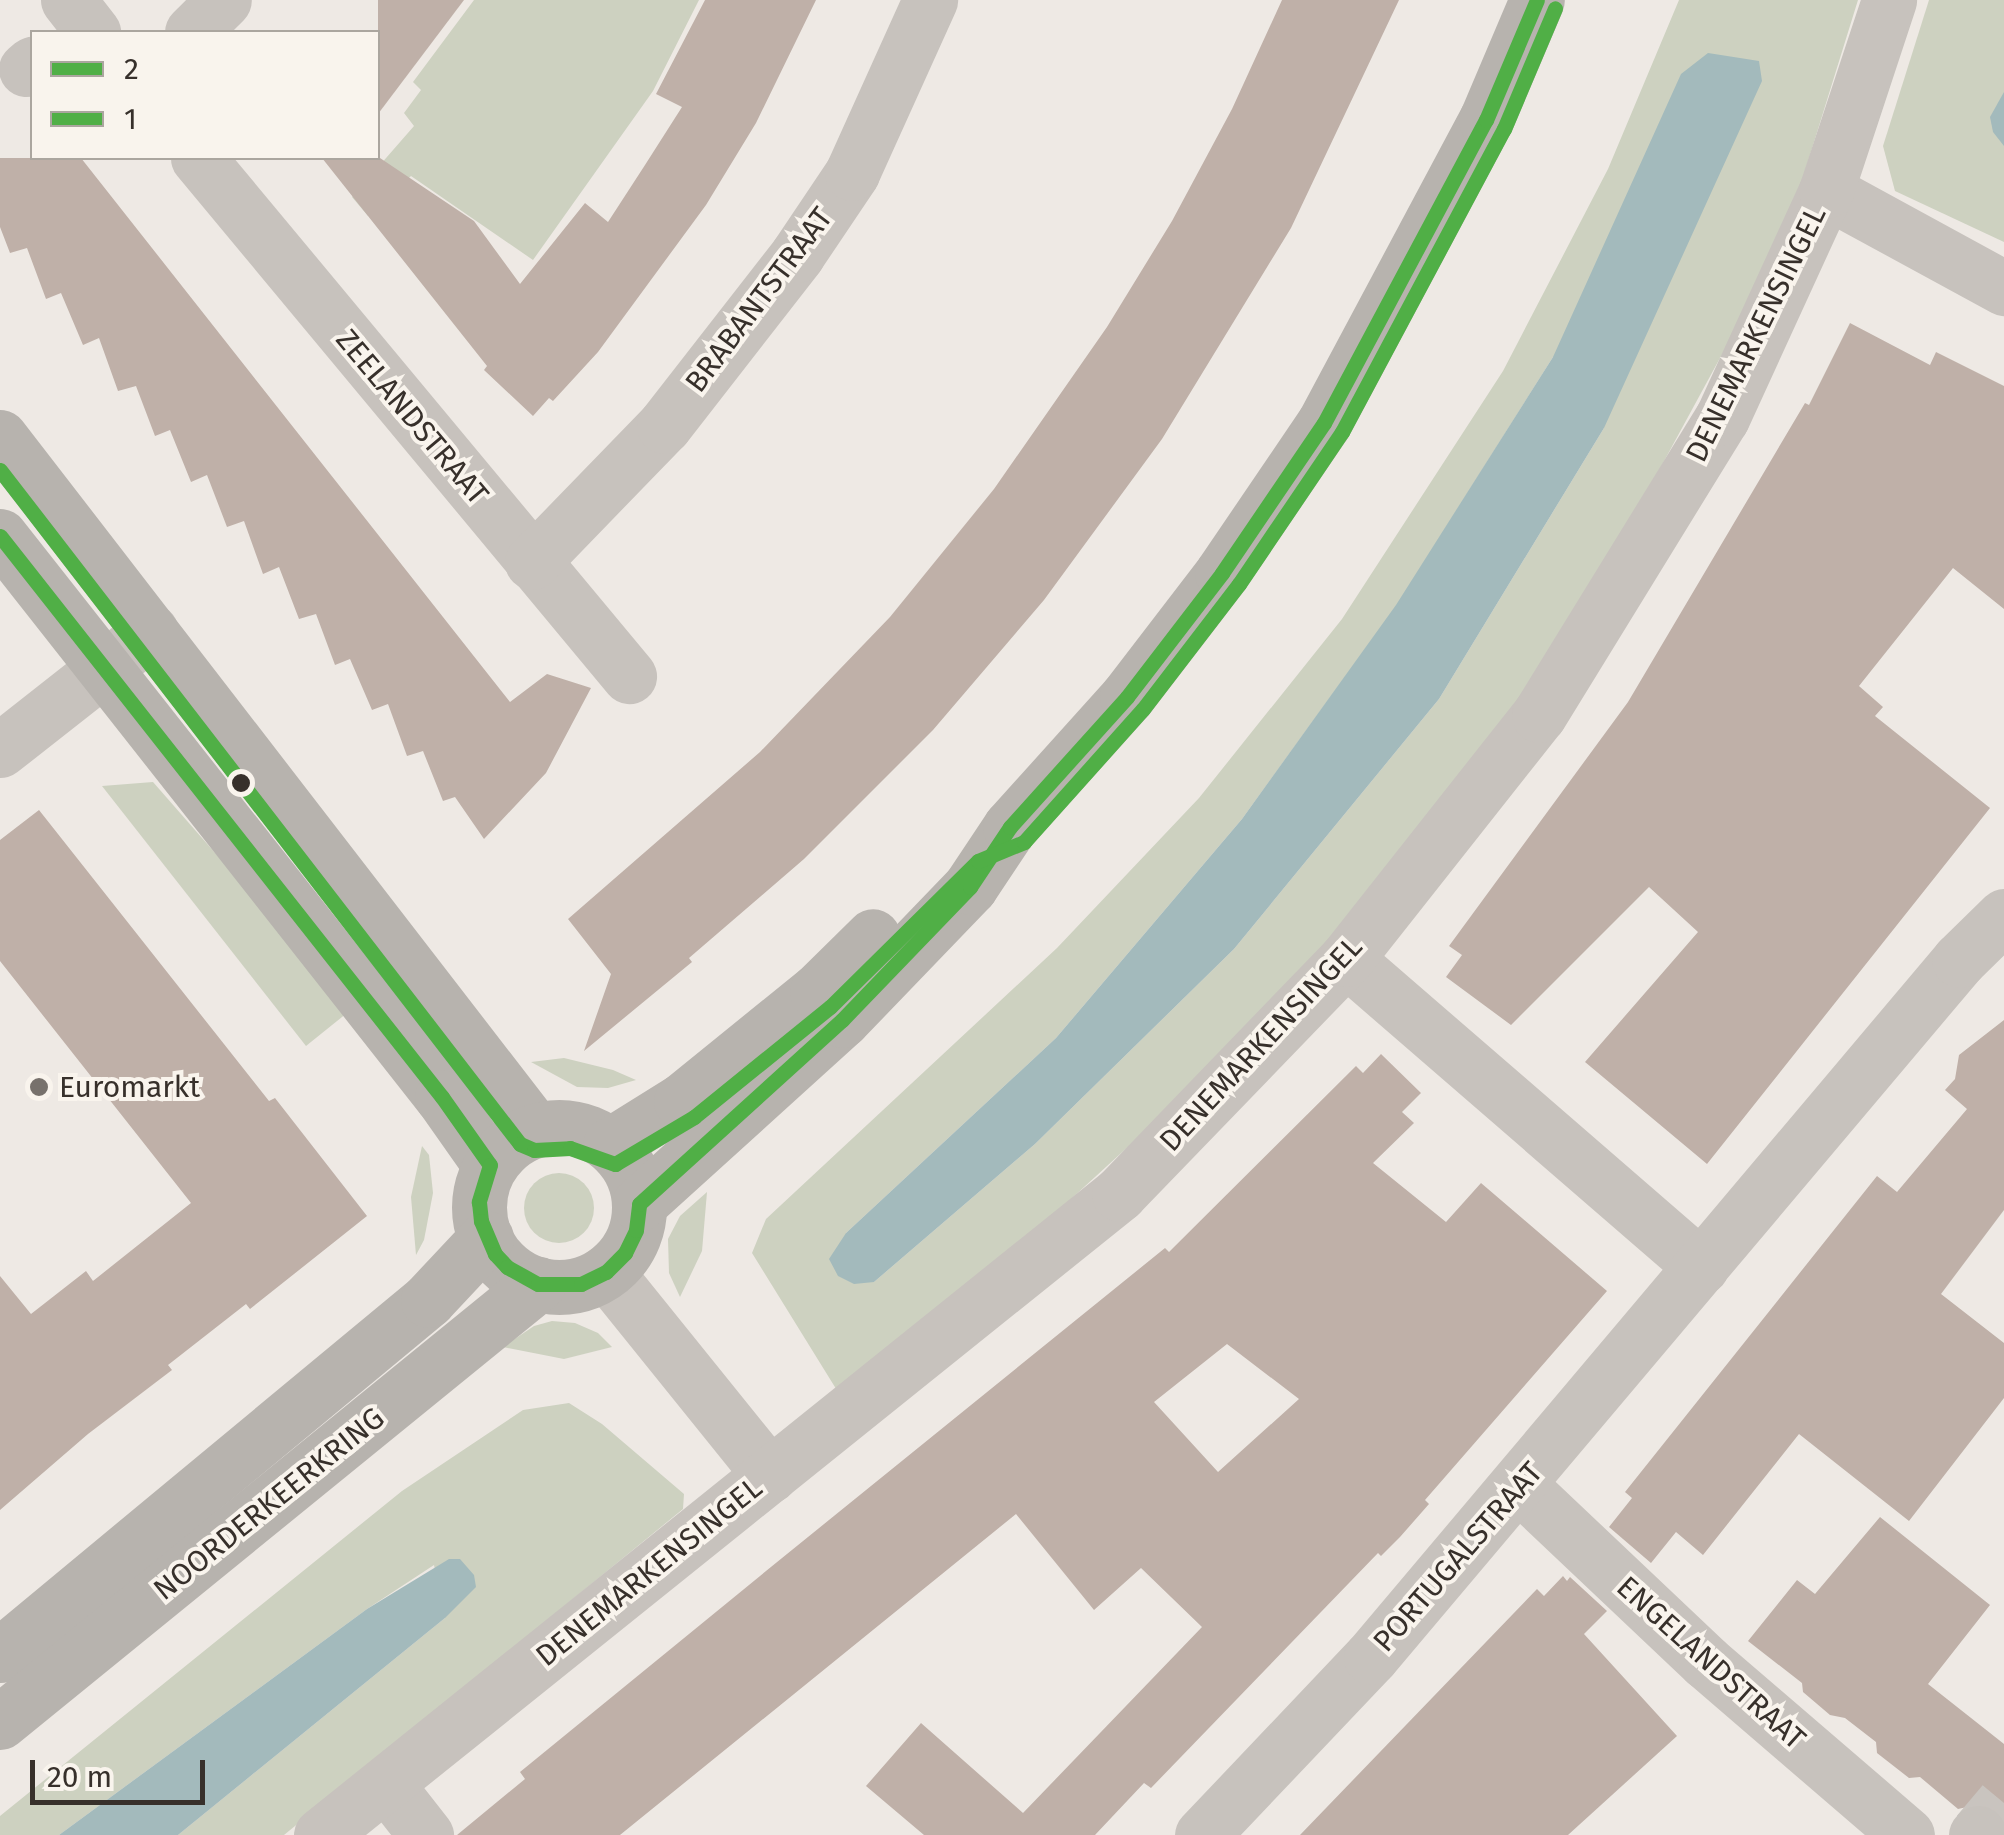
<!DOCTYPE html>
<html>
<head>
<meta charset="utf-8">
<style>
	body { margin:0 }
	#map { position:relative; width:2004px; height:1835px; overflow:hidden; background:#eee9e4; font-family:"Fira Sans",sans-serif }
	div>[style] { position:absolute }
	.green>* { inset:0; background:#cdd1c0 }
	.round { border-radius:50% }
	.water>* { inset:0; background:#a3babc }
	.building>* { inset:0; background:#bfb0a8 }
	.street-tunnel>* { height:55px; margin-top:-27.5px; transform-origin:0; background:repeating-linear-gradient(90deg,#c9c4bf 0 55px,transparent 0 83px) }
	.street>* { height:55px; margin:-27.5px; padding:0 27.5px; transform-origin:27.5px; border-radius:27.5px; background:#c7c2bd }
	.secondary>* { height:55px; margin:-27.5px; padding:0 27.5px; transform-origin:27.5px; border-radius:27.5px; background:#b7b3ae }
	.secondary>.ring { margin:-27.5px; padding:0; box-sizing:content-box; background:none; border:55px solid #b7b3ae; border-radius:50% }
	.bus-1>* { height:15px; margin:-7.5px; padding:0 7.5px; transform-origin:7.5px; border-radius:7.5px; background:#50af46 }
	.bus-2>* { height:15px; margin:-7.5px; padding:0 7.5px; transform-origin:7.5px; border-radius:7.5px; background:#50af46 }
	.dots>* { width:28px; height:28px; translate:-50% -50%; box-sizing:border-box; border:5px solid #f9f4ed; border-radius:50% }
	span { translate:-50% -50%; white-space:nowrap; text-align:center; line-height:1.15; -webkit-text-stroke:8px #f9f4ed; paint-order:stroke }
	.street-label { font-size:30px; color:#37302b }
	.poi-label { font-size:30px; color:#37302b }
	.left { translate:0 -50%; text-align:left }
	.legend { position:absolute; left:30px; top:30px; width:350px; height:130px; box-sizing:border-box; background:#f9f4ed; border:2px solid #aba69f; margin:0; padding:12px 18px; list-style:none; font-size:30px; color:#37302b }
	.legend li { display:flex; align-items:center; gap:20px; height:50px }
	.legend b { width:50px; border:2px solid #aba69f }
	.scale { position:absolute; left:30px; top:1760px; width:175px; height:45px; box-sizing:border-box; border:5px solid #37302b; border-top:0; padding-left:12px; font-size:30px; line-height:35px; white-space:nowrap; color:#37302b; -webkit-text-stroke:8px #f9f4ed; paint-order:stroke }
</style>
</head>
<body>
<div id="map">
	<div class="green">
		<div style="clip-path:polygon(474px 0,699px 0,653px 91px,533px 260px,411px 176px,368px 216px,352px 197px,414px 126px,404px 113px,421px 90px,413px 82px)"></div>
		<div style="clip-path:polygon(evenodd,1679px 0,1858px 0,1783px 242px,1644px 498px,1514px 712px,1274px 1013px,1059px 1210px,838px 1392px,752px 1253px,766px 1219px,1057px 948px,1199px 798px,1342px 619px,1503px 371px,1608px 169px,1679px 0,1553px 357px,1604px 428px,1439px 699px,1234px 949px,1035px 1144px,874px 1282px,846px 1233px,1056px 1038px,1242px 819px,1397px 605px,1553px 357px)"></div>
		<div style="clip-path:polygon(1929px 0,2004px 0,2004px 242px,1895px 191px,1883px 146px)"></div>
		<div style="clip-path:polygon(153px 782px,272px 918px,347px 1013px,306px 1046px,102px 786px)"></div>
		<div style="clip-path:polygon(564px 1058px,613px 1070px,636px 1080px,608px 1088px,577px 1087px,531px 1062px)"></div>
		<div style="clip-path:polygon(422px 1146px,429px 1155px,433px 1193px,424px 1240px,416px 1255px,411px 1197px)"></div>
		<div class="round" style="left:524px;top:1173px;width:70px;height:70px"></div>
		<div style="clip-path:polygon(707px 1192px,702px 1251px,680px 1297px,669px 1273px,668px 1239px,680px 1216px)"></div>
		<div style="clip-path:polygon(552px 1321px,575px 1323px,598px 1333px,612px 1347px,564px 1359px,503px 1347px,534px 1326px)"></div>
		<div style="clip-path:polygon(569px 1403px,602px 1424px,684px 1494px,683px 1509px,284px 1835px,178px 1835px,445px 1618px,434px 1565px,367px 1609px,59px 1835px,0 1835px,0 1816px,402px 1491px,523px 1410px)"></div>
	</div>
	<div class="water">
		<div style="clip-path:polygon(1708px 53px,1759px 61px,1762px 81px,1604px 428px,1439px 699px,1234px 949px,1035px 1144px,874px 1282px,854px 1284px,838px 1276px,829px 1259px,846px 1233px,1056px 1038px,1242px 819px,1396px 605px,1553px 357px,1681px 74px)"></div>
		<div style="clip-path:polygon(2004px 92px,2004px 146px,1993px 132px,1990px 117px)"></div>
		<div style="clip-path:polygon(449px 1559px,460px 1559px,474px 1575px,476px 1587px,445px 1618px,178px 1835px,59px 1835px,367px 1609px)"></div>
	</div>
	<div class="building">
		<div style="clip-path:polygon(378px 0,464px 0,378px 114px)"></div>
		<div style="clip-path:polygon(705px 0,816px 0,756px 123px,706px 205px,598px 352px,553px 401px,549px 398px,533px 416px,484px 370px,487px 366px,322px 158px,380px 158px,474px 221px,520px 284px,585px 203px,608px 222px,645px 165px,682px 107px,656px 94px)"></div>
		<div style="clip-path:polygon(1282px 0,1399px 0,1291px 228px,1162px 439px,1044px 600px,933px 730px,804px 859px,689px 958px,692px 962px,584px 1051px,611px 974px,568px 919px,760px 752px,890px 617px,994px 489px,1107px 327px,1172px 221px,1232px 109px)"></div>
		<div style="clip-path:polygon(0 158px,81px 158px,510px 702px,547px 674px,591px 688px,546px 773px,484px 839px,455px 797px,443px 801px,423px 751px,407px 756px,388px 704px,372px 710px,350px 659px,335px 665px,316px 614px,299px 619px,279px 567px,263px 574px,244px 521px,227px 527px,207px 475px,191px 482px,170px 430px,155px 436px,136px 386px,118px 391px,99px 338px,83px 345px,61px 293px,46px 299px,27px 248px,10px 253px,0 227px)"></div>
		<div style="clip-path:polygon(1850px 323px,1930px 365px,1936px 352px,2004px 386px,2004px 609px,1953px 568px,1859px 686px,1883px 707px,1875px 716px,1990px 808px,1707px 1164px,1585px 1062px,1698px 932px,1649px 887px,1511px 1025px,1446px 977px,1462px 955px,1449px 946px,1628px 702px,1805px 403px,1809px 405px)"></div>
		<div style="clip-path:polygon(39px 810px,269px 1101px,275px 1098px,367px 1216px,250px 1309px,246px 1304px,168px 1365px,172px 1370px,88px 1434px,0 1510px,0 1276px,31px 1314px,86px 1271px,93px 1281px,191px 1203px,0 961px,0 840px)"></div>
		<div style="clip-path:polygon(2004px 1020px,2004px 1210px,1941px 1294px,2004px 1343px,2004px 1398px,1909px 1521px,1799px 1434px,1703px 1555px,1676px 1532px,1651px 1563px,1609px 1527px,1632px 1498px,1625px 1492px,1877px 1176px,1897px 1192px,1967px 1109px,1945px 1090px,1955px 1079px,1959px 1055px)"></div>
		<div style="clip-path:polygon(evenodd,1381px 1054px,1421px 1093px,1402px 1112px,1414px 1123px,1373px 1163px,1446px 1222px,1481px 1183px,1607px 1291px,1425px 1500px,1429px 1504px,1400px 1537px,1381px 1556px,1378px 1553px,1151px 1788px,1144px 1783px,1095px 1835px,924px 1835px,866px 1786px,921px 1723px,1023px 1813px,1202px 1627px,1141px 1568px,1094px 1610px,1016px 1514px,620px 1835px,457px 1835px,525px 1779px,520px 1772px,766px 1571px,1165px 1248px,1169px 1252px,1356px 1066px,1363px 1073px,1381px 1054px,1227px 1344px,1299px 1399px,1218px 1472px,1154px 1402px,1227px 1344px)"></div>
		<div style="clip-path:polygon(1880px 1517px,1990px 1605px,1928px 1684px,2004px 1744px,2004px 1817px,1985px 1803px,1958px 1809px,1920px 1777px,1909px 1778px,1877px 1753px,1876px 1742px,1845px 1718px,1830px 1715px,1803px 1692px,1802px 1683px,1748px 1641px,1797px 1580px,1815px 1594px)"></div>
		<div style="clip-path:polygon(1563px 1576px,1567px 1581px,1570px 1577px,1607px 1611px,1584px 1634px,1677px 1736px,1568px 1835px,1300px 1835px,1537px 1589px,1544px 1596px)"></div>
	</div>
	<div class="street-tunnel">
		<div style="left:1978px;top:1833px;width:40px;rotate:-50deg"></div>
	</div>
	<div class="street">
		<div style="left:68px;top:0;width:41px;rotate:52deg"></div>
		<div style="left:192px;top:32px;width:45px;rotate:-45deg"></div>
		<div style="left:26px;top:69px;width:8px;rotate:-40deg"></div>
		<div style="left:198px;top:158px;width:674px;rotate:50.24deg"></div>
		<div style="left:1826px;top:191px;width:203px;rotate:28.6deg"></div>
		<div style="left:532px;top:562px;width:190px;rotate:-45.9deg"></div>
		<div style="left:664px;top:426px;width:217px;rotate:-52.1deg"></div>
		<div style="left:797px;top:255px;width:99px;rotate:-56.1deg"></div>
		<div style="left:852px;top:173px;width:190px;rotate:-65.7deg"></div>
		<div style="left:0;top:750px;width:192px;rotate:-38.2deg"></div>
		<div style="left:1346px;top:959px;width:470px;rotate:40.9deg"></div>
		<div style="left:606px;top:1272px;width:261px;rotate:51.1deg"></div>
		<div style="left:1520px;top:1486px;width:256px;rotate:43.4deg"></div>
		<div style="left:1706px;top:1662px;width:265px;rotate:40.7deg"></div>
		<div style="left:386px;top:1784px;width:65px;rotate:51.9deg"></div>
		<div style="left:321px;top:1835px;width:1024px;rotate:-38.77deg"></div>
		<div style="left:1119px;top:1194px;width:327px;rotate:-46deg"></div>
		<div style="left:1346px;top:959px;width:311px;rotate:-51.7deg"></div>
		<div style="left:1539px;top:715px;width:349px;rotate:-58.4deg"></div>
		<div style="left:1722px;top:418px;width:250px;rotate:-65.4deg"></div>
		<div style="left:1826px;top:191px;width:201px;rotate:-71.7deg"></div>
		<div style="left:1202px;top:1835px;width:245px;rotate:-46.5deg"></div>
		<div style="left:1371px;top:1657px;width:912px;rotate:-49.85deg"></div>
		<div style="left:1959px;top:960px;width:63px;rotate:-44.4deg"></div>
		<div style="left:1976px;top:1835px;width:3px;rotate:-45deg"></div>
	</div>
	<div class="secondary">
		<div style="left:0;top:437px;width:875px;rotate:52.33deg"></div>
		<div style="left:0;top:536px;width:714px;rotate:51.77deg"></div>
		<div style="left:442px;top:1097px;width:83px;rotate:54.8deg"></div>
		<div class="ring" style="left:479px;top:1127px;width:105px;height:105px"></div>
		<div style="left:610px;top:1145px;width:84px;rotate:-31.8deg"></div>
		<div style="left:681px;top:1101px;width:175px;rotate:-39deg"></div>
		<div style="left:817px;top:991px;width:78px;rotate:-44.5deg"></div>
		<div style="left:639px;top:1204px;width:274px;rotate:-42.2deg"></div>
		<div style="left:842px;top:1020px;width:185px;rotate:-46.1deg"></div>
		<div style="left:970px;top:887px;width:72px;rotate:-56.3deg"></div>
		<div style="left:1010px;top:827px;width:175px;rotate:-48deg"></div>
		<div style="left:1127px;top:697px;width:156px;rotate:-52.5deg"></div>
		<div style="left:1222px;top:573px;width:181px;rotate:-55.8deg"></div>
		<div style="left:1324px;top:423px;width:344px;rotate:-61.9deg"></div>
		<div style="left:1486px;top:120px;width:130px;rotate:-67deg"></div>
		<div style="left:0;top:1655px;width:556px;rotate:-39.67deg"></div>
		<div style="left:428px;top:1300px;width:85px;rotate:-46.9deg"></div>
		<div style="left:0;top:1722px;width:694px;rotate:-39.15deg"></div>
	</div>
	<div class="bus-1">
		<div style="left:0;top:536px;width:714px;rotate:51.77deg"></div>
		<div style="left:442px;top:1097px;width:83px;rotate:54.8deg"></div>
		<div style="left:490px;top:1165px;width:39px;rotate:107deg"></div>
		<div style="left:479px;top:1202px;width:19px;rotate:84deg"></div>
		<div style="left:481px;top:1221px;width:36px;rotate:67deg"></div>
		<div style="left:495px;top:1254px;width:18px;rotate:47deg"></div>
		<div style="left:507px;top:1267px;width:35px;rotate:29deg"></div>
		<div style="left:538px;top:1284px;width:43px"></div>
		<div style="left:581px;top:1284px;width:28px;rotate:-26deg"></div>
		<div style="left:606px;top:1272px;width:27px;rotate:-45deg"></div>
		<div style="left:625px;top:1253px;width:25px;rotate:-64deg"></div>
		<div style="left:636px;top:1230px;width:26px;rotate:-83deg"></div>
		<div style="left:639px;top:1204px;width:274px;rotate:-42.2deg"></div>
		<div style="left:842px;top:1020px;width:185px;rotate:-46.1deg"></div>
		<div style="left:970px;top:887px;width:72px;rotate:-56.3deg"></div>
		<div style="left:1010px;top:827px;width:175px;rotate:-48deg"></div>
		<div style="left:1127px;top:697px;width:156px;rotate:-52.5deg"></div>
		<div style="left:1222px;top:573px;width:181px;rotate:-55.8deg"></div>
		<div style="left:1324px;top:423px;width:344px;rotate:-61.9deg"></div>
		<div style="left:1486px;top:120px;width:130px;rotate:-67deg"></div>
	</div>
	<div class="bus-2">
		<div style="left:0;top:470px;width:851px;rotate:52.35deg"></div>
		<div style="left:520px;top:1144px;width:15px;rotate:23deg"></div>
		<div style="left:534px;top:1150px;width:36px;rotate:-3deg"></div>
		<div style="left:570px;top:1148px;width:48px;rotate:19.6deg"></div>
		<div style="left:615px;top:1164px;width:92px;rotate:-30.7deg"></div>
		<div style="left:694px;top:1117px;width:175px;rotate:-39deg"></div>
		<div style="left:830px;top:1007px;width:208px;rotate:-44.6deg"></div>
		<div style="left:978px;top:861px;width:50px;rotate:-22.4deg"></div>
		<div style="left:1024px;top:842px;width:178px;rotate:-48.2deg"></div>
		<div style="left:1143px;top:709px;width:158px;rotate:-52.5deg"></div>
		<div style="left:1239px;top:584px;width:184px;rotate:-55.9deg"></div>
		<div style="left:1342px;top:432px;width:344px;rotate:-61.9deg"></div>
		<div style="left:1504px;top:129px;width:131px;rotate:-67.1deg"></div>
	</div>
	<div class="dots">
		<div style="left:241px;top:783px;background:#37302b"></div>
		<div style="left:39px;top:1087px;background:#77716c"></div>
	</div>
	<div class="street-label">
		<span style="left:759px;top:300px;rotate:-53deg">BRABANTSTRAAT</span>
		<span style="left:1756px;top:334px;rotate:-64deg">DENEMARKENSINGEL</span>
		<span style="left:412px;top:417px;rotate:50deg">ZEELANDSTRAAT</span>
		<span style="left:1261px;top:1044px;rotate:-47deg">DENEMARKENSINGEL</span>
		<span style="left:269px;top:1504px;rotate:-39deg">NOORDERKEERKRING</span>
		<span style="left:1458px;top:1557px;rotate:-49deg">PORTUGALSTRAAT</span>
		<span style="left:649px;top:1572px;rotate:-39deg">DENEMARKENSINGEL</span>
		<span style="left:1711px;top:1663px;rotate:42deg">ENGELANDSTRAAT</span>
	</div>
	<div class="poi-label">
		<span class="left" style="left:59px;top:1087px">Euromarkt</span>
	</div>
	<ul class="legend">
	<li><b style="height:12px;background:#50af46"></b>2</li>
	<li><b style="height:12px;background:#50af46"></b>1</li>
	</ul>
	<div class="scale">20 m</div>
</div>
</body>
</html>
